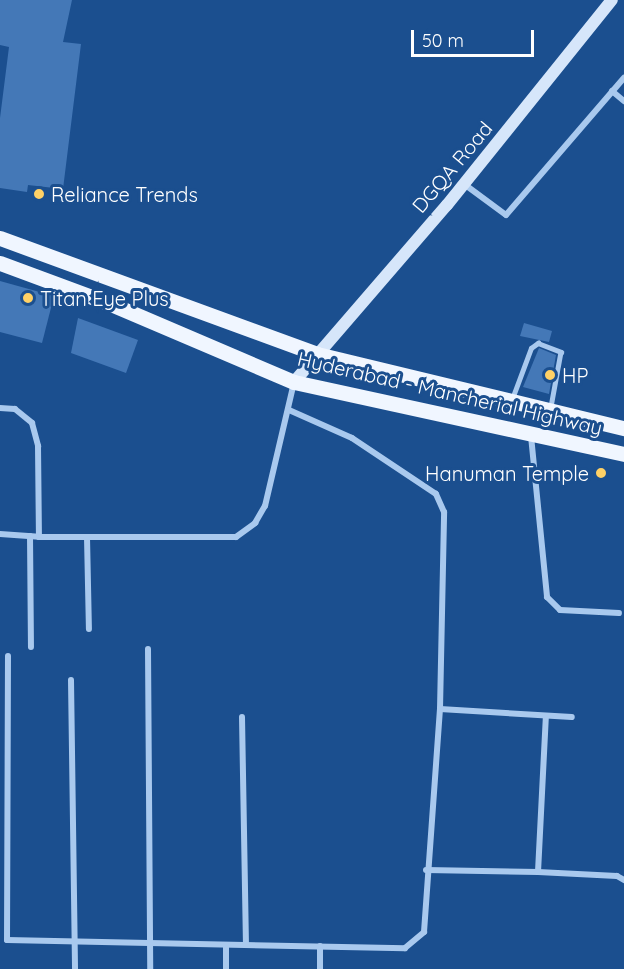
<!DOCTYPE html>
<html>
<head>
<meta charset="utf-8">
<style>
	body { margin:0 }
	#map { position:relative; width:624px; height:969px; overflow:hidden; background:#1b4f8f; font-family:Quicksand,sans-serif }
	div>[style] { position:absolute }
	.building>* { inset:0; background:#4478b7 }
	.lane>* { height:4.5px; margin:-2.25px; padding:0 2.25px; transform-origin:2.25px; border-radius:2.25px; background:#a9c9ee }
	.street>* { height:6px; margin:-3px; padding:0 3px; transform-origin:3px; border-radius:3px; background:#a9c9ee }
	.secondary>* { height:12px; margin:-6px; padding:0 6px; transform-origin:6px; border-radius:6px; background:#d6e6fa }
	.primary>* { height:15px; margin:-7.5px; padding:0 7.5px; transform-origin:7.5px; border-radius:7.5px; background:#f0f6ff }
	.dots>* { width:16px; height:16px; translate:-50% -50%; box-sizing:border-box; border:3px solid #1b4f8f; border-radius:50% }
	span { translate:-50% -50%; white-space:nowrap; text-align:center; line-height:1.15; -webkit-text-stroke:6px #1b4f8f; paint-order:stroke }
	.street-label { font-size:20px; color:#fff }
	.poi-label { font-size:20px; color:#fff }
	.left { translate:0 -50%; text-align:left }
	.right { translate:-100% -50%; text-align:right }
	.scale { position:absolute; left:411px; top:30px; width:123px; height:27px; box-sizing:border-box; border:3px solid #fff; border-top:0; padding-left:8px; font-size:18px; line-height:21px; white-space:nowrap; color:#fff; -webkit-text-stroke:4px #1b4f8f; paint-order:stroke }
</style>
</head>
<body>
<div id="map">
	<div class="building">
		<div style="clip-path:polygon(0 0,72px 0,63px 42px,81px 44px,63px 189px,28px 185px,27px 192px,0 188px,0 118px,9px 47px,0 45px)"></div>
		<div style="clip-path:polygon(0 281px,54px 296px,42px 343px,0 332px)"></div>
		<div style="clip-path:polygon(78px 318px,138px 340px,126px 373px,71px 353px)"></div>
		<div style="clip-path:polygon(524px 323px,552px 331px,549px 342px,520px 336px)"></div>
		<div style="clip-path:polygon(539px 348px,556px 355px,549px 394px,523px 387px)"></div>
	</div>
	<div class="lane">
		<div style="left:512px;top:399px;width:54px;rotate:-69.6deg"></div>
		<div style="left:531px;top:348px;width:9px;rotate:-36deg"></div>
		<div style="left:538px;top:343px;width:25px;rotate:21deg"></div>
		<div style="left:561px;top:352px;width:56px;rotate:100.3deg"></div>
	</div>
	<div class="street">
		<div style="left:612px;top:91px;width:16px;rotate:40deg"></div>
		<div style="left:464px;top:184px;width:52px;rotate:36.4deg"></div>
		<div style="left:506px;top:215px;width:181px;rotate:-49.3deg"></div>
		<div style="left:0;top:408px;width:15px;rotate:4deg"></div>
		<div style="left:15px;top:409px;width:22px;rotate:39deg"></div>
		<div style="left:32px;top:423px;width:24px;rotate:75deg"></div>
		<div style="left:38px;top:446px;width:91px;rotate:89.4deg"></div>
		<div style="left:531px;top:436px;width:162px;rotate:84.3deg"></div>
		<div style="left:547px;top:597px;width:18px;rotate:45deg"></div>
		<div style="left:560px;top:610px;width:59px;rotate:2.9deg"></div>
		<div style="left:0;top:534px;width:39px;rotate:4deg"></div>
		<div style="left:39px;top:537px;width:197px"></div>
		<div style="left:236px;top:537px;width:24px;rotate:-36deg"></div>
		<div style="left:255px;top:523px;width:20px;rotate:-60deg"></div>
		<div style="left:265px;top:506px;width:127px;rotate:-76.8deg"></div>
		<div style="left:30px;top:536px;width:111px;rotate:89.5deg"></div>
		<div style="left:87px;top:537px;width:92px;rotate:88.8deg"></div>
		<div style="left:148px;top:649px;width:320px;rotate:89.6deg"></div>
		<div style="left:8px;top:656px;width:284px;rotate:90.2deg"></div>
		<div style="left:7px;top:940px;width:398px;rotate:1.2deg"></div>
		<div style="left:405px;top:948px;width:25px;rotate:-40deg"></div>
		<div style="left:424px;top:932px;width:224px;rotate:-85.9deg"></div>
		<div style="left:440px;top:709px;width:197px;rotate:-88.8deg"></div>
		<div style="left:444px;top:512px;width:20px;rotate:-114deg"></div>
		<div style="left:436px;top:494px;width:101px;rotate:-146.3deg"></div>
		<div style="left:352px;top:438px;width:69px;rotate:-156deg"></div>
		<div style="left:71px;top:680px;width:289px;rotate:89.2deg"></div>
		<div style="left:440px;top:709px;width:132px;rotate:3.5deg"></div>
		<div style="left:242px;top:717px;width:227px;rotate:89deg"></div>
		<div style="left:426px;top:870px;width:112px;rotate:1deg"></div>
		<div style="left:538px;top:872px;width:79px;rotate:2.9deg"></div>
		<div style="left:617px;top:876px;width:8px;rotate:30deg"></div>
		<div style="left:538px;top:872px;width:156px;rotate:-87.1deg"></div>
		<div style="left:226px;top:969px;width:24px;rotate:-90deg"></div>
		<div style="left:320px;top:969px;width:23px;rotate:-90deg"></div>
	</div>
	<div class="secondary">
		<div style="left:294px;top:382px;width:234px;rotate:-49.2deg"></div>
		<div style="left:447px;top:205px;width:263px;rotate:-51.2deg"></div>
	</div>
	<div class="primary">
		<div style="left:0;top:238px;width:338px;rotate:20.1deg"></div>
		<div style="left:317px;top:354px;width:316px;rotate:13.6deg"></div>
		<div style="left:0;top:263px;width:118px;rotate:20.3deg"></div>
		<div style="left:111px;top:304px;width:199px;rotate:23.1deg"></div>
		<div style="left:294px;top:382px;width:338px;rotate:12.3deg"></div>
	</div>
	<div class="dots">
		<div style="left:39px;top:194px;background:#ffd166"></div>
		<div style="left:28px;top:298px;background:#ffd166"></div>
		<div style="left:550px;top:375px;background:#ffd166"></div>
		<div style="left:601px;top:473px;background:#ffd166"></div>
	</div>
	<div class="street-label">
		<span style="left:452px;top:167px;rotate:-50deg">DGQA Road</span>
		<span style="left:450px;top:393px;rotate:13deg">Hyderabad - Mancherial Highway</span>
	</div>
	<div class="poi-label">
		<span class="left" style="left:51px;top:194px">Reliance Trends</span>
		<span class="left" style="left:40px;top:298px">Titan Eye Plus</span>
		<span class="left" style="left:562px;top:375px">HP</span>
		<span class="right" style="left:589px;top:473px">Hanuman Temple</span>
	</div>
	<div class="scale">50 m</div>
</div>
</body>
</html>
